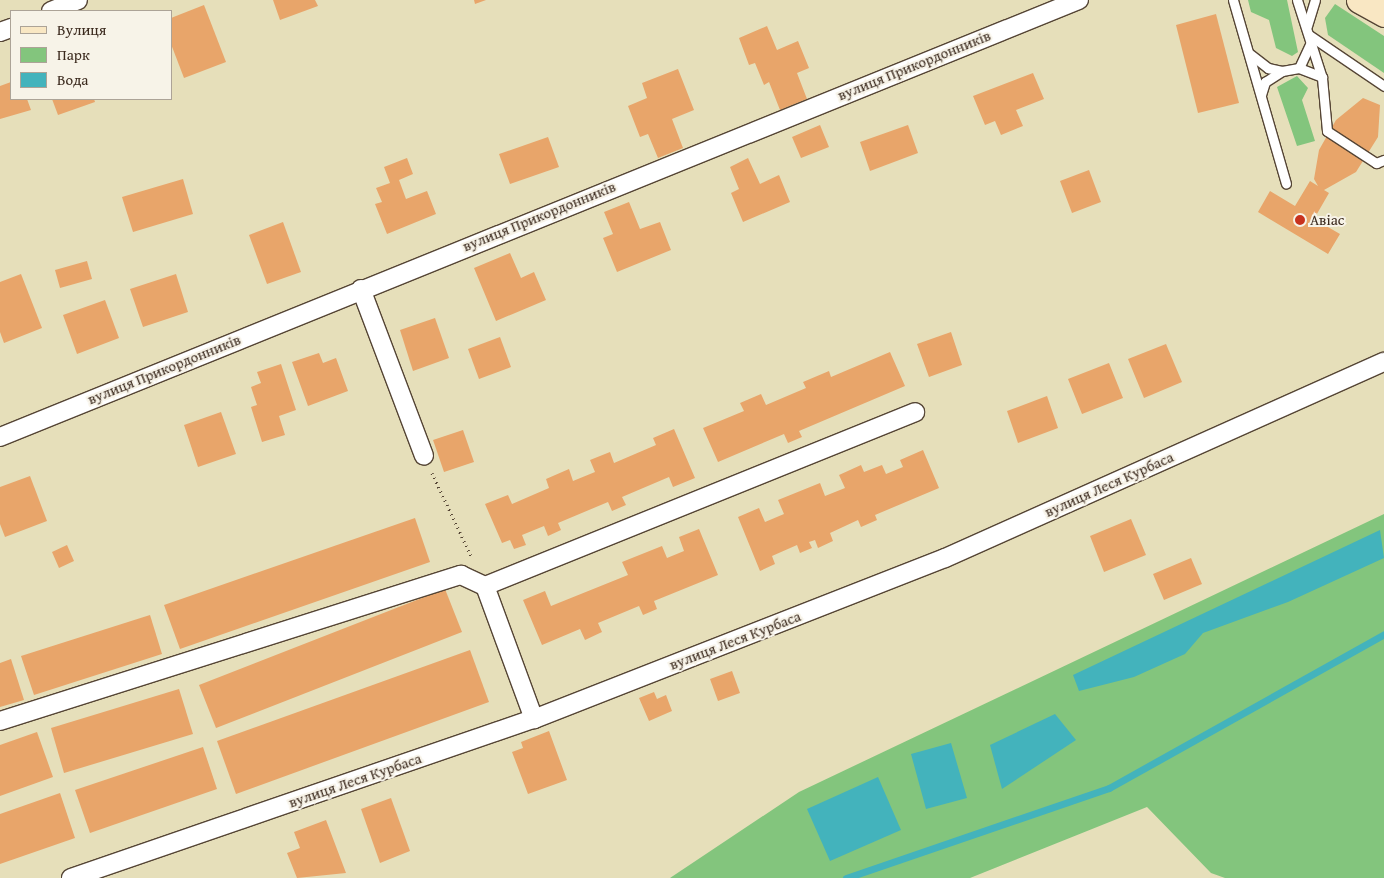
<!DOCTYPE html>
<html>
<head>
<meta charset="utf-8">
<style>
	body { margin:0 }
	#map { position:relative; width:1384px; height:878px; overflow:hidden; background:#e6dfba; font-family:"Gentium Book Plus",serif }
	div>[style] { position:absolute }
	.green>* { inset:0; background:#83c57d }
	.water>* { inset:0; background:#43b3bc }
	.stream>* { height:7px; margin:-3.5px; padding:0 3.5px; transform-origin:3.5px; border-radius:3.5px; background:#43b3bc }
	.building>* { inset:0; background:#e8a56a }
	.path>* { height:3px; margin-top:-1.5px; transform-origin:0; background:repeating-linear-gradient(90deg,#554535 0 1px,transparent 0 5px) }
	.roads { filter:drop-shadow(1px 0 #554535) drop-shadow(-1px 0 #554535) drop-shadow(0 1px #554535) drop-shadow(0 -1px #554535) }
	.lane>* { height:9px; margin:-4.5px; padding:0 4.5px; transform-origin:4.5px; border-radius:4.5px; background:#fff }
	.street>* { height:18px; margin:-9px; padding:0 9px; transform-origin:9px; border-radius:9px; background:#fff }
	.secondary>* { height:25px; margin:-12.5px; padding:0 12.5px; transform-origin:12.5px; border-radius:12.5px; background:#f9e7c3 }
	.dots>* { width:14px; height:14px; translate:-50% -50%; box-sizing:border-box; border:2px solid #f7f3e8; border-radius:50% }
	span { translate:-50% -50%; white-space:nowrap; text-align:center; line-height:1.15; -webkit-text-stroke:4px #f7f3e8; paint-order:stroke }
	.street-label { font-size:15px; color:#3b2a1e }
	.poi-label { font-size:15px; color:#3b2a1e }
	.left { translate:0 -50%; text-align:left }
	.legend { position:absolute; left:10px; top:10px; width:162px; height:90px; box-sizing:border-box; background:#f7f3e8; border:1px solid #aca397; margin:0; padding:6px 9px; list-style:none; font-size:15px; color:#3b2a1e }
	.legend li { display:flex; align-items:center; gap:10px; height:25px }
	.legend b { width:25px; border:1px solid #aca397 }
</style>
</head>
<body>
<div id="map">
	<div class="green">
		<div style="clip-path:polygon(1248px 0,1287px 0,1298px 52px,1292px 56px,1276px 48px,1269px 20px,1251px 12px)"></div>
		<div style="clip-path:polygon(1335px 4px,1384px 36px,1384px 73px,1328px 35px,1325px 18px)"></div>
		<div style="clip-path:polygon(1297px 76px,1308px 88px,1302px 100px,1315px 141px,1297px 146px,1277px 87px)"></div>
		<div style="clip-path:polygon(1384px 514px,1384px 878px,1225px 878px,1211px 873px,1147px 807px,970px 878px,670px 878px,799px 792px)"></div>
	</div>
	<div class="water">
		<div style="clip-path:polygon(1380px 530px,1384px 558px,1288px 602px,1203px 633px,1185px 654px,1134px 677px,1079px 691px,1073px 675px)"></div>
		<div style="clip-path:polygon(1055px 714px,1076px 740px,1002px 789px,990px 745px)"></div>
		<div style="clip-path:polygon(951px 743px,967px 798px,926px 809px,911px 754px)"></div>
		<div style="clip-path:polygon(878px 777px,901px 830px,830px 861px,807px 809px)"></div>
	</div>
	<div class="stream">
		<div style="left:846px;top:878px;width:278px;rotate:-18.9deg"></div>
		<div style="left:1109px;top:788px;width:315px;rotate:-29.2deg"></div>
	</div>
	<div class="building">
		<div style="clip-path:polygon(273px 0,315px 0,318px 6px,280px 20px)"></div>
		<div style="clip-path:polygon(474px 0,486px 0,475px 4px)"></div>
		<div style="clip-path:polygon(204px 5px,226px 62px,184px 78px,171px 44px,171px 18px)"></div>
		<div style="clip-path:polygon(1216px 14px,1239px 103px,1198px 113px,1176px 25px)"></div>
		<div style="clip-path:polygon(767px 26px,777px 50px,798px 41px,809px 68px,797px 73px,807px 99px,780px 110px,769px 82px,764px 85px,755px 63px,749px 65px,739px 38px)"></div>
		<div style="clip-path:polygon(678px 69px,694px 110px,672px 119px,683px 148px,658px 158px,648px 134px,640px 137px,628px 106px,647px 98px,642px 83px)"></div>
		<div style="clip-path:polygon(1033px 73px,1044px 99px,1016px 110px,1023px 126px,1001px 135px,995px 121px,985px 125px,973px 96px)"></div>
		<div style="clip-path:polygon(11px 82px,11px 99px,27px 99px,31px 110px,0 119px,0 86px)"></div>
		<div style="clip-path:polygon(1363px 98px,1380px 105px,1378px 137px,1356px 172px,1324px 190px,1329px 193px,1314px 219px,1340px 234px,1328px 254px,1258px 212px,1270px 191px,1295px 206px,1310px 181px,1318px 186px,1314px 179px,1319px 150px,1336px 120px)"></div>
		<div style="clip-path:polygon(52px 99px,94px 99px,95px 102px,58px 115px)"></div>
		<div style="clip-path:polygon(820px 125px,829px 147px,801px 158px,792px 137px)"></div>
		<div style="clip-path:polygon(908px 125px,918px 153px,870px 171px,860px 142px)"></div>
		<div style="clip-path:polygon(548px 137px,559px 167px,510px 184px,499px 154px)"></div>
		<div style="clip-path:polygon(407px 158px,413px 174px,399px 180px,406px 199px,427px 191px,436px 214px,387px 234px,375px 204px,382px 202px,376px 188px,390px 183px,384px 167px)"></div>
		<div style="clip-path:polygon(748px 158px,760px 184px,779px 175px,790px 202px,743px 222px,731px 193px,739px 189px,730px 167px)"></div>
		<div style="clip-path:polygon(1089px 170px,1101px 202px,1072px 213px,1060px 181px)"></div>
		<div style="clip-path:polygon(183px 179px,193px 214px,133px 232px,122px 197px)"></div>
		<div style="clip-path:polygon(629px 202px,640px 229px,660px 222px,671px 250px,617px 272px,603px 238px,613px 234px,604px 212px)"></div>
		<div style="clip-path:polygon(283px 222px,301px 272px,267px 284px,249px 235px)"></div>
		<div style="clip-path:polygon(510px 253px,521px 278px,534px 272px,546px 300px,496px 321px,474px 268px)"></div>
		<div style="clip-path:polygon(87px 261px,92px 279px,60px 288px,55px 270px)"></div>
		<div style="clip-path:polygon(21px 274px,42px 328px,4px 343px,0 332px,0 282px)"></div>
		<div style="clip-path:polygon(176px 274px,188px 312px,143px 327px,130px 289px)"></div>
		<div style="clip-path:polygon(105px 300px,119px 338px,77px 354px,63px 315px)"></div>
		<div style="clip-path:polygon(435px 318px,449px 358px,413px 371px,400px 330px)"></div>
		<div style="clip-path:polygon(951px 332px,962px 365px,929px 377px,917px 344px)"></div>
		<div style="clip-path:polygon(500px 337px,511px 367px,479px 379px,468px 349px)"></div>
		<div style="clip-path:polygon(1166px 344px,1182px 382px,1144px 398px,1128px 359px)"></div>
		<div style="clip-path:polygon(890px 352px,905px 386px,799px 431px,802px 437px,788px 443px,784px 434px,718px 462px,703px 428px,744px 411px,740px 403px,761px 394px,766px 405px,806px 388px,803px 382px,829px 371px,831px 377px)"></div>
		<div style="clip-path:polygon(319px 353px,323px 363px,336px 358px,348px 391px,308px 406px,292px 362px)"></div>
		<div style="clip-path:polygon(1109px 363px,1123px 398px,1082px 414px,1068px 379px)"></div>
		<div style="clip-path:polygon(281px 364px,296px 410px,279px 416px,285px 435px,262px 442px,251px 407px,257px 405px,251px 387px,261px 383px,257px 372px)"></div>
		<div style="clip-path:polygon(1047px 396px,1058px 428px,1018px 443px,1007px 411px)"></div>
		<div style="clip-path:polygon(221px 412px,236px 454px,198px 467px,184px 425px)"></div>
		<div style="clip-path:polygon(674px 429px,695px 478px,673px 487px,669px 477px,622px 497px,626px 505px,612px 511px,608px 502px,558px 523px,561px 530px,548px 536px,544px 526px,522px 535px,526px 545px,514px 549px,510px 540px,502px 543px,485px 504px,508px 495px,512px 504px,549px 488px,546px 479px,569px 469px,573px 481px,595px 472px,590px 460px,610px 452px,614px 463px,656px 445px,653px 438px)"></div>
		<div style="clip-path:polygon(463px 430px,474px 462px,444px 472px,433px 440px)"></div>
		<div style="clip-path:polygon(923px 450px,939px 488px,875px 515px,877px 520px,861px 527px,858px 520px,830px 533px,833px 541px,818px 548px,815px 540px,809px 542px,812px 548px,800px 553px,797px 545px,772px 556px,775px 564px,760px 571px,738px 517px,759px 508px,765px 522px,784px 514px,778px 500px,820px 483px,825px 496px,845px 488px,839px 475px,861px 465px,864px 472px,882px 465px,886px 474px,903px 467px,900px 460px)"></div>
		<div style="clip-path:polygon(30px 476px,47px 521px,5px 537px,0 524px,0 487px)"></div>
		<div style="clip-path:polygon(415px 518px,430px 562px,180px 649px,164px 605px)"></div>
		<div style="clip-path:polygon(1131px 519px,1146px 555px,1104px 572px,1090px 536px)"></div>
		<div style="clip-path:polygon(699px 529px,718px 575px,654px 601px,657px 609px,643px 615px,639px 606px,598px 623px,602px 632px,585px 640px,580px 629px,542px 645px,523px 600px,545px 591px,551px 606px,628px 575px,622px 562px,662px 546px,667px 558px,684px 551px,679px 537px)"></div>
		<div style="clip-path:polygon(67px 545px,74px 561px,59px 568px,52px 552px)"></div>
		<div style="clip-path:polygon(1191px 558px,1202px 584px,1164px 600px,1153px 574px)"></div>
		<div style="clip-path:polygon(445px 589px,462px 632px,216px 728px,199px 685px)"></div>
		<div style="clip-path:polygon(150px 615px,162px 654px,34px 695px,21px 656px)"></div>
		<div style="clip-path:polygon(470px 650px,489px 702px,236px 794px,217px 741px)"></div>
		<div style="clip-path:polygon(11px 659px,24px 700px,0 707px,0 663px)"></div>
		<div style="clip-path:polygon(732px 671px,740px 693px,718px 701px,710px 679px)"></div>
		<div style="clip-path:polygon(179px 689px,193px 734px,64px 773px,51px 728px)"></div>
		<div style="clip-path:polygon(654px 692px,657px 699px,666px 695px,672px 711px,649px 721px,639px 698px)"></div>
		<div style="clip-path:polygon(549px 731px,567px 780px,528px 794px,512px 752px,523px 748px,521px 742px)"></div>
		<div style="clip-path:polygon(37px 732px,53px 777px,0 796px,0 745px)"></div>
		<div style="clip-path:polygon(203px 747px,217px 789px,90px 833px,75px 790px)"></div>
		<div style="clip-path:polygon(60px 793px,75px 838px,0 864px,0 814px)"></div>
		<div style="clip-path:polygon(391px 798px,410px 851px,380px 863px,361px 809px)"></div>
		<div style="clip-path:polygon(326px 820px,346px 873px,297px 878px,287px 853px,300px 848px,294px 832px)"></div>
	</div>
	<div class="path">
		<div style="left:432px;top:473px;width:94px;rotate:64.8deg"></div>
	</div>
	<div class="roads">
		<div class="lane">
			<div style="left:1233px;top:0;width:191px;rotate:73.9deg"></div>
			<div style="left:1297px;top:0;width:82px;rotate:72.2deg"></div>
			<div style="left:1322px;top:78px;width:53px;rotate:84.6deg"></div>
			<div style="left:1327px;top:131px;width:59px;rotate:33.1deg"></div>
			<div style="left:1376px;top:163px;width:9px;rotate:-21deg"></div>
			<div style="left:1307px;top:26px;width:27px;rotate:-73deg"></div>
			<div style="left:1309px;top:35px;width:91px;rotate:34.2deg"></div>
			<div style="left:1250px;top:54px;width:23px;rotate:38deg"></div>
			<div style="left:1268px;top:68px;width:14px;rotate:12deg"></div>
			<div style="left:1299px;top:68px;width:29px;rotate:-65deg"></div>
			<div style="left:1261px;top:95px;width:14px;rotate:-73deg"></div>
			<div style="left:1265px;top:82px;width:20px;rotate:-33deg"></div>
			<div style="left:1282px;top:71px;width:17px;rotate:-10deg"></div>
			<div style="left:1299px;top:68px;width:25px;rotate:21deg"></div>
		</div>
		<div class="street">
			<div style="left:51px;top:11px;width:29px;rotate:-22deg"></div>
			<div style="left:0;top:32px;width:12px;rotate:-20deg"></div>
			<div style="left:361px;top:289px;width:178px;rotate:69.3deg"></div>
			<div style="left:0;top:437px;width:1164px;rotate:-22.05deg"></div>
			<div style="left:485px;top:586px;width:142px;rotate:69.8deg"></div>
			<div style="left:0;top:721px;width:484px;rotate:-17.6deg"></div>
			<div style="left:461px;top:575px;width:26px;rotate:25deg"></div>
			<div style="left:485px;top:586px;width:464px;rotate:-22deg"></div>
			<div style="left:71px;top:878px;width:490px;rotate:-19deg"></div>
			<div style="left:534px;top:719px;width:441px;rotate:-21.4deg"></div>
			<div style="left:945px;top:558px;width:481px;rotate:-24.1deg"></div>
		</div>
		<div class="secondary">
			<div style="left:1359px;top:0;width:29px;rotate:29deg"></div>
		</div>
	</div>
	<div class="dots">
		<div style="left:1300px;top:220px;background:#c8321e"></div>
	</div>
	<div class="street-label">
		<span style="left:914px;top:65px;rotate:-22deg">вулиця Прикордонників</span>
		<span style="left:539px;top:216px;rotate:-22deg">вулиця Прикордонників</span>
		<span style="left:164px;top:369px;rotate:-22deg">вулиця Прикордонників</span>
		<span style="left:1109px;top:484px;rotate:-24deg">вулиця Леся Курбаса</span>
		<span style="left:735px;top:640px;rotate:-21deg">вулиця Леся Курбаса</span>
		<span style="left:355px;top:780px;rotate:-19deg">вулиця Леся Курбаса</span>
	</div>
	<div class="poi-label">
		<span class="left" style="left:1310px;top:220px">Авіас</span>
	</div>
	<ul class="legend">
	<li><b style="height:6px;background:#f9e7c3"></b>Вулиця</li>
	<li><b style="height:14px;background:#83c57d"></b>Парк</li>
	<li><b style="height:14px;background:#43b3bc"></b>Вода</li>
	</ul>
</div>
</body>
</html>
